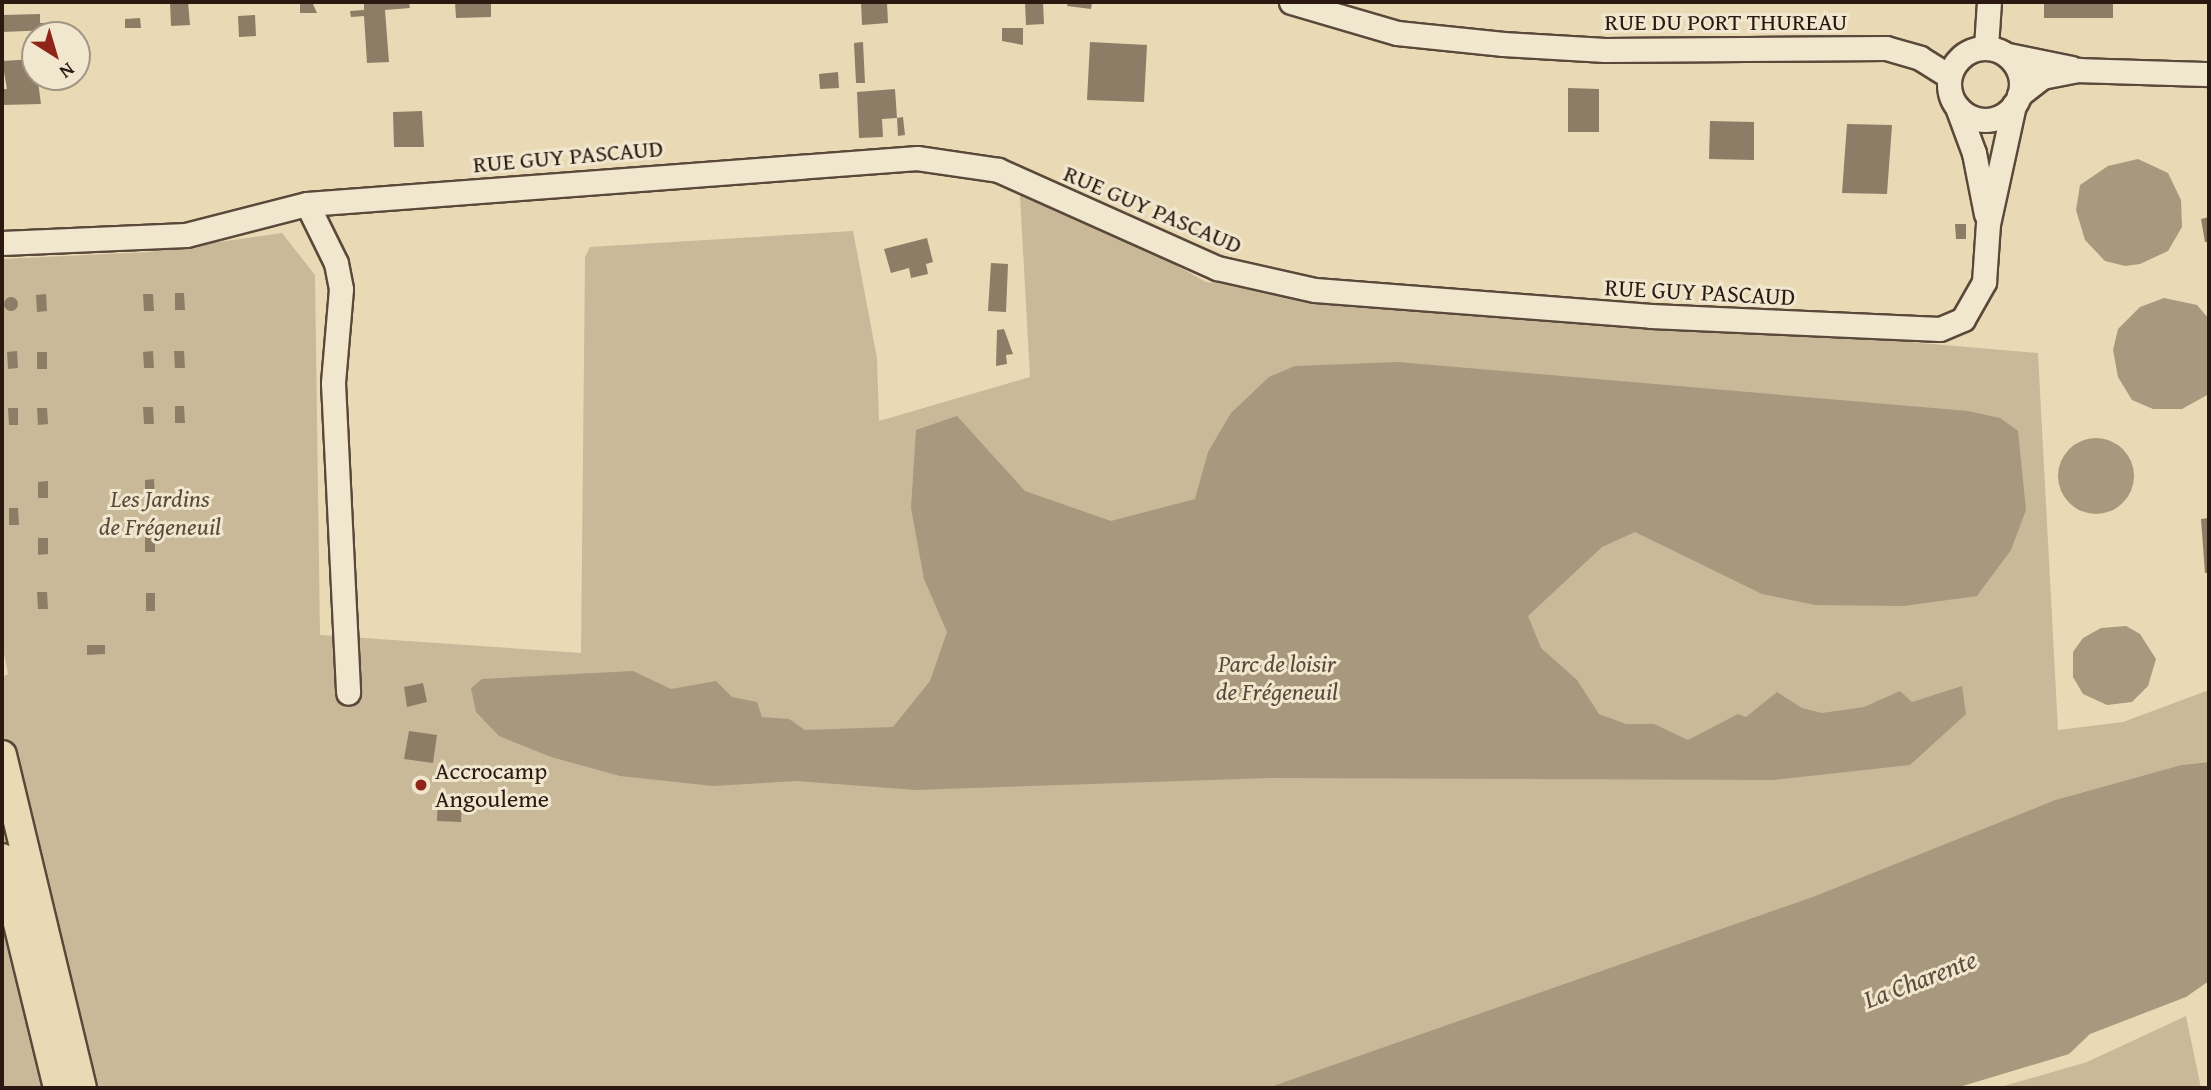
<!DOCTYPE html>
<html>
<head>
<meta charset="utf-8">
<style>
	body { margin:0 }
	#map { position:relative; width:2211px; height:1090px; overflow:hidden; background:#e9dab5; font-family:"Gentium Book Plus",serif }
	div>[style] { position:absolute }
	.green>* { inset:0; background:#c9b999 }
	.water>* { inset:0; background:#a8987d }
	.round { border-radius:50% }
	.building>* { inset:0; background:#8e7d66 }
	.roads { filter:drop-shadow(2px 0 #5a493a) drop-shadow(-2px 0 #5a493a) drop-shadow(0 2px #5a493a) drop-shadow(0 -2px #5a493a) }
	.minor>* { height:23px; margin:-11.5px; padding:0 11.5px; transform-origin:11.5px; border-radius:11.5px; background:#f1e7cf }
	.minor>.ring { margin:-11.5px; padding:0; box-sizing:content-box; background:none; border:23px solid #f1e7cf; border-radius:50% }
	.major>* { height:28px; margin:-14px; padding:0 14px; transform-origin:14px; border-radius:14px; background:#e9dab5 }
	.dots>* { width:19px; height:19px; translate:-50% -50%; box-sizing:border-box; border:4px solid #f1e7cf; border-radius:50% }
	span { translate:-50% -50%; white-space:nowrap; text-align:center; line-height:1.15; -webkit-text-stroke:6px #f1e7cf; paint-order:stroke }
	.street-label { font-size:24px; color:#2b1911 }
	.park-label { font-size:24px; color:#5a493a; font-style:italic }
	.poi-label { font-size:24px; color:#2b1911 }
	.left { translate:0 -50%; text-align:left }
	.water-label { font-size:26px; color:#5d4c3c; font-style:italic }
	.frame { position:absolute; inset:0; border:4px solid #2b1911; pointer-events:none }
	.north { position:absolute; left:21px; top:21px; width:70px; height:70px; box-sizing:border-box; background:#f1e7cf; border:2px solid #a29583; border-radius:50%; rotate:143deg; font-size:19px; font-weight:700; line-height:28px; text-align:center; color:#2b1911 }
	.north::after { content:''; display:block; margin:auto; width:24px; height:32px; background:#8f2418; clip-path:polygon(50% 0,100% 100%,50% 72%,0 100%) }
</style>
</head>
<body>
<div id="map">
	<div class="green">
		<div style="clip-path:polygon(1019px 178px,1206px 282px,2038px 353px,2058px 730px,2123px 722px,2209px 690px,2209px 762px,2181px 765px,2055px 800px,1815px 896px,1267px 1088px,2px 1088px,2px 677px,8px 674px,2px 643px,2px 259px,149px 252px,282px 233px,315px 275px,320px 635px,581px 653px,585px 257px,590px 247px,853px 231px,877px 358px,879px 421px,1030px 377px)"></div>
		<div style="clip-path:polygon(2186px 1016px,2201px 1088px,1997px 1088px,2087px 1062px)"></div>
	</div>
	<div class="water">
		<div style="clip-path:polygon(2138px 159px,2168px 173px,2181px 200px,2182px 227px,2168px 251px,2140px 264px,2125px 266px,2105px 261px,2085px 240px,2076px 210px,2080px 185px,2108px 166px)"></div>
		<div style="clip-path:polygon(2164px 298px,2197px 305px,2209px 319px,2209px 394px,2182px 409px,2153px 409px,2132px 400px,2118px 377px,2113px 350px,2118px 329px,2140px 307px)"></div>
		<div style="clip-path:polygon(1398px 362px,1968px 411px,2000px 418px,2018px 431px,2026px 510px,2011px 550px,1977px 596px,1904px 606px,1815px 605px,1762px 594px,1635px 532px,1602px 547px,1528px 616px,1541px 648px,1577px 680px,1599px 714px,1626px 724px,1654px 724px,1688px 740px,1738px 714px,1746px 717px,1777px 692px,1802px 708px,1822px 713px,1864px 707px,1900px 691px,1912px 702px,1962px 686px,1966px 714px,1910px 765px,1774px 780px,1269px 778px,916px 790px,796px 781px,713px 786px,620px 776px,551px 757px,499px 736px,476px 712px,471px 688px,482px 679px,633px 671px,671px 689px,716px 681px,732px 697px,757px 702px,762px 717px,789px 719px,805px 730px,893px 727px,930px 681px,947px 632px,924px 579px,911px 508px,916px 430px,957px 416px,1025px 491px,1111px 521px,1195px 499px,1208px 452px,1231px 413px,1269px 377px,1295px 366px)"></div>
		<div class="round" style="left:2058px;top:438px;width:76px;height:76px"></div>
		<div style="clip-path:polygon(2126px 626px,2140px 634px,2156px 659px,2148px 686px,2132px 702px,2107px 705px,2083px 694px,2073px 677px,2073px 652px,2083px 638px,2101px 628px)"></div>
		<div style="clip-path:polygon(2209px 762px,2209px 981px,2186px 997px,2090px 1034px,2069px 1054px,1956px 1088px,1267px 1088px,1815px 896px,2055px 800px,2181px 765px)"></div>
	</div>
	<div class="building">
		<div style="clip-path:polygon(170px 2px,188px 2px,190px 25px,171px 26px)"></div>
		<div style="clip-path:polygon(300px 2px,312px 2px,317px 13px,300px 13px)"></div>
		<div style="clip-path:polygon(364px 2px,409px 2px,410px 8px,385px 10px,389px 62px,367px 63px,364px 16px,351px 17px,350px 11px,364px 10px)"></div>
		<div style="clip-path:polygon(455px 2px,491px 2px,491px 17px,456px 18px)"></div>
		<div style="clip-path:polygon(861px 2px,887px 2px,888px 23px,862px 25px)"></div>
		<div style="clip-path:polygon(1025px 2px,1043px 2px,1044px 24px,1026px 25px)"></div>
		<div style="clip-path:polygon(1068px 2px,1092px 2px,1091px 9px,1067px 6px)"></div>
		<div style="clip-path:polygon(2044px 2px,2113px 2px,2113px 18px,2044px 18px)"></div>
		<div style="clip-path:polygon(40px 14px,40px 23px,51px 23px,52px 30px,2px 32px,3px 15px)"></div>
		<div style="clip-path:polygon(255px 15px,256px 36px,239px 37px,238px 16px)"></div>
		<div style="clip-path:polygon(140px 18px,141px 28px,125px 28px,125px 19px)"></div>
		<div style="clip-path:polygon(1002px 28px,1023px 28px,1023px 45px,1002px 41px)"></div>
		<div style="clip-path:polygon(863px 42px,865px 83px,856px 83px,854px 43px)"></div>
		<div style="clip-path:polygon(1090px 42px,1147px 45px,1144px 102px,1087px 100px)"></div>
		<div style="clip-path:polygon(35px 59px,41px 104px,2px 105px,2px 89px,7px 89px,2px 61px)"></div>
		<div style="clip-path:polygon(838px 72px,839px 88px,820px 89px,819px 74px)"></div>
		<div style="clip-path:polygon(1568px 88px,1599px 89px,1599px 132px,1568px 132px)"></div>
		<div style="clip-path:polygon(895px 89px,897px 118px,882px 119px,883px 137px,859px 138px,857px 92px)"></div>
		<div style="clip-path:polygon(422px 111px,424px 147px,394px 147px,393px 112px)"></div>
		<div style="clip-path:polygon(903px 117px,905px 135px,898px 136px,897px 118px)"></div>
		<div style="clip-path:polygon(1710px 121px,1754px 122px,1754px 160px,1709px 159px)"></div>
		<div style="clip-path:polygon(1847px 124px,1892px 125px,1887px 194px,1842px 193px)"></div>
		<div style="clip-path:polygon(2209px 217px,2209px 242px,2205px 242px,2201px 219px)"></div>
		<div style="clip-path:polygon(1955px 224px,1966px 224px,1966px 239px,1956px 239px)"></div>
		<div style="clip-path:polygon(927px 238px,933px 262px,926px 264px,928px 274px,911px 278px,909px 268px,891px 273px,884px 249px)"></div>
		<div style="clip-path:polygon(991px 263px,1008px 264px,1006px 312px,988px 311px)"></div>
		<div style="clip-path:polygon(175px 293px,184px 293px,185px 310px,175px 310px)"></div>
		<div style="clip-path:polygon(46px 294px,47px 311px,37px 312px,36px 295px)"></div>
		<div style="clip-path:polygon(143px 294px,153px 294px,154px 311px,144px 311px)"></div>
		<div class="round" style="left:4px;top:297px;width:14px;height:14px"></div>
		<div style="clip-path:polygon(1004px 329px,1013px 354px,1006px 355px,1007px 364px,996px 366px,997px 330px)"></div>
		<div style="clip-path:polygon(17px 351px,18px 368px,8px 369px,7px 352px)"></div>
		<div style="clip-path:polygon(153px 351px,154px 368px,144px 368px,143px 352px)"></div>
		<div style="clip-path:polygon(174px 351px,184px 351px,185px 368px,175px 368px)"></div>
		<div style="clip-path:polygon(37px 352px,47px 352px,47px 369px,37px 369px)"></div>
		<div style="clip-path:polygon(175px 406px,184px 406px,185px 423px,175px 423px)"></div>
		<div style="clip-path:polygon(143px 407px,153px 407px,154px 424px,144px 424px)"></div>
		<div style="clip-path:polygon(8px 408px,18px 408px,18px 425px,9px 425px)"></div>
		<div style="clip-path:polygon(37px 408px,47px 408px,48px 424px,38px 425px)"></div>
		<div style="clip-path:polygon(154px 479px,155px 497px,145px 497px,145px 480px)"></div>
		<div style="clip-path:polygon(48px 481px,48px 498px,38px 498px,38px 482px)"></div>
		<div style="clip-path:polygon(9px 508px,18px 508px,19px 525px,9px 525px)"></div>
		<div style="clip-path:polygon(2209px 518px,2209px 573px,2205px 573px,2201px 519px)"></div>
		<div style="clip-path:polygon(155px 534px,155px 552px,145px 552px,145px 535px)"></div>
		<div style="clip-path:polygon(38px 538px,48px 538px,48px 554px,38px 555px)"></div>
		<div style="clip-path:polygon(37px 592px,47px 592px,48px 609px,38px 609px)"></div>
		<div style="clip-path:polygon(146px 593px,155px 593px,155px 611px,146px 611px)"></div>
		<div style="clip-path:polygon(87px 645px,105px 645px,105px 654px,87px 655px)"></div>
		<div style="clip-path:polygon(423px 683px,427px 702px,407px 707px,404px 687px)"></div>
		<div style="clip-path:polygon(409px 731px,437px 735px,433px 763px,404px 759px)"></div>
		<div style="clip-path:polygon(438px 795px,462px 796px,461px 822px,437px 821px)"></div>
	</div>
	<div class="roads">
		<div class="minor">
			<div style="left:1291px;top:2px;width:110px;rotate:16.3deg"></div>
			<div style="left:1397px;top:33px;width:107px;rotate:5.9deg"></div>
			<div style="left:1503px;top:44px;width:102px;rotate:3.4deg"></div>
			<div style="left:1605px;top:50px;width:281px;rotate:-0.4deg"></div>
			<div style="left:1886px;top:48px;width:35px;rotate:16deg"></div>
			<div style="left:1920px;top:58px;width:34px;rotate:32deg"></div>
			<div style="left:1986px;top:47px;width:45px;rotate:-86.2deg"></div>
			<div class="ring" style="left:1949px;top:48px;width:49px;height:49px"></div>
			<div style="left:2008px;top:55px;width:65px;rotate:11.5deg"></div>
			<div style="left:2019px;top:95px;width:29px;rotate:-38deg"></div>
			<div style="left:2042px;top:77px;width:38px;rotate:-11deg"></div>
			<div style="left:2079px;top:70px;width:130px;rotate:1.8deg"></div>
			<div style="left:1957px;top:107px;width:49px;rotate:69.7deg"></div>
			<div style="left:1974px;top:153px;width:62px;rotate:78.9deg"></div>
			<div style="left:307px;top:204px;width:66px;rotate:63.8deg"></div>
			<div style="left:336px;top:263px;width:26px;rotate:79deg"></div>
			<div style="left:341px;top:289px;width:94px;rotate:94.9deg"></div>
			<div style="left:333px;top:383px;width:310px;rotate:87.2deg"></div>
			<div style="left:2px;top:243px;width:184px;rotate:-2.5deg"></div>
			<div style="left:186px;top:235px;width:125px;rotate:-14.4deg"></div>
			<div style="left:307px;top:204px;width:612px;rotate:-4.31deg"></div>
			<div style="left:917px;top:158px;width:82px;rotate:8.4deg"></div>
			<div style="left:998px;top:170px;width:240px;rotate:24.1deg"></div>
			<div style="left:1217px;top:268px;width:100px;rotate:12.7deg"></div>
			<div style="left:1315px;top:290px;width:337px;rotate:4.4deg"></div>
			<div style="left:1651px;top:316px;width:289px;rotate:2.6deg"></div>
			<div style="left:1940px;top:329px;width:25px;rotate:-23deg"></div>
			<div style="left:1963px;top:319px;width:43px;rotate:-60.4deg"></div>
			<div style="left:1984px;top:282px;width:58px;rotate:-86.1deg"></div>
			<div style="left:1988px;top:224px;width:122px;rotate:-77.7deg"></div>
		</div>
		<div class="major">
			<div style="left:2px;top:755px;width:342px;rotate:76.5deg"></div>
			<div style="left:2px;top:858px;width:237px;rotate:76.3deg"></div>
		</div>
	</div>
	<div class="dots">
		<div style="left:421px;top:785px;background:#8f2418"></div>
	</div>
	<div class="street-label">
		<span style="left:1726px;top:22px">RUE DU PORT THUREAU</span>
		<span style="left:568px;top:156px;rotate:-5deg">RUE GUY PASCAUD</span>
		<span style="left:1153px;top:209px;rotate:23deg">RUE GUY PASCAUD</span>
		<span style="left:1700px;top:292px;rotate:3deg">RUE GUY PASCAUD</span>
	</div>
	<div class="park-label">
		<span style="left:160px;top:513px">Les Jardins<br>de Frégeneuil</span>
		<span style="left:1277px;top:678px">Parc de loisir<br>de Frégeneuil</span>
	</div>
	<div class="poi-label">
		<span class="left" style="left:435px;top:785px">Accrocamp<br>Angouleme</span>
	</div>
	<div class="water-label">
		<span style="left:1920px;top:979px;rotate:-21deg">La Charente</span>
	</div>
	<div class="frame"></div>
	<div class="north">N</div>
</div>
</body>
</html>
